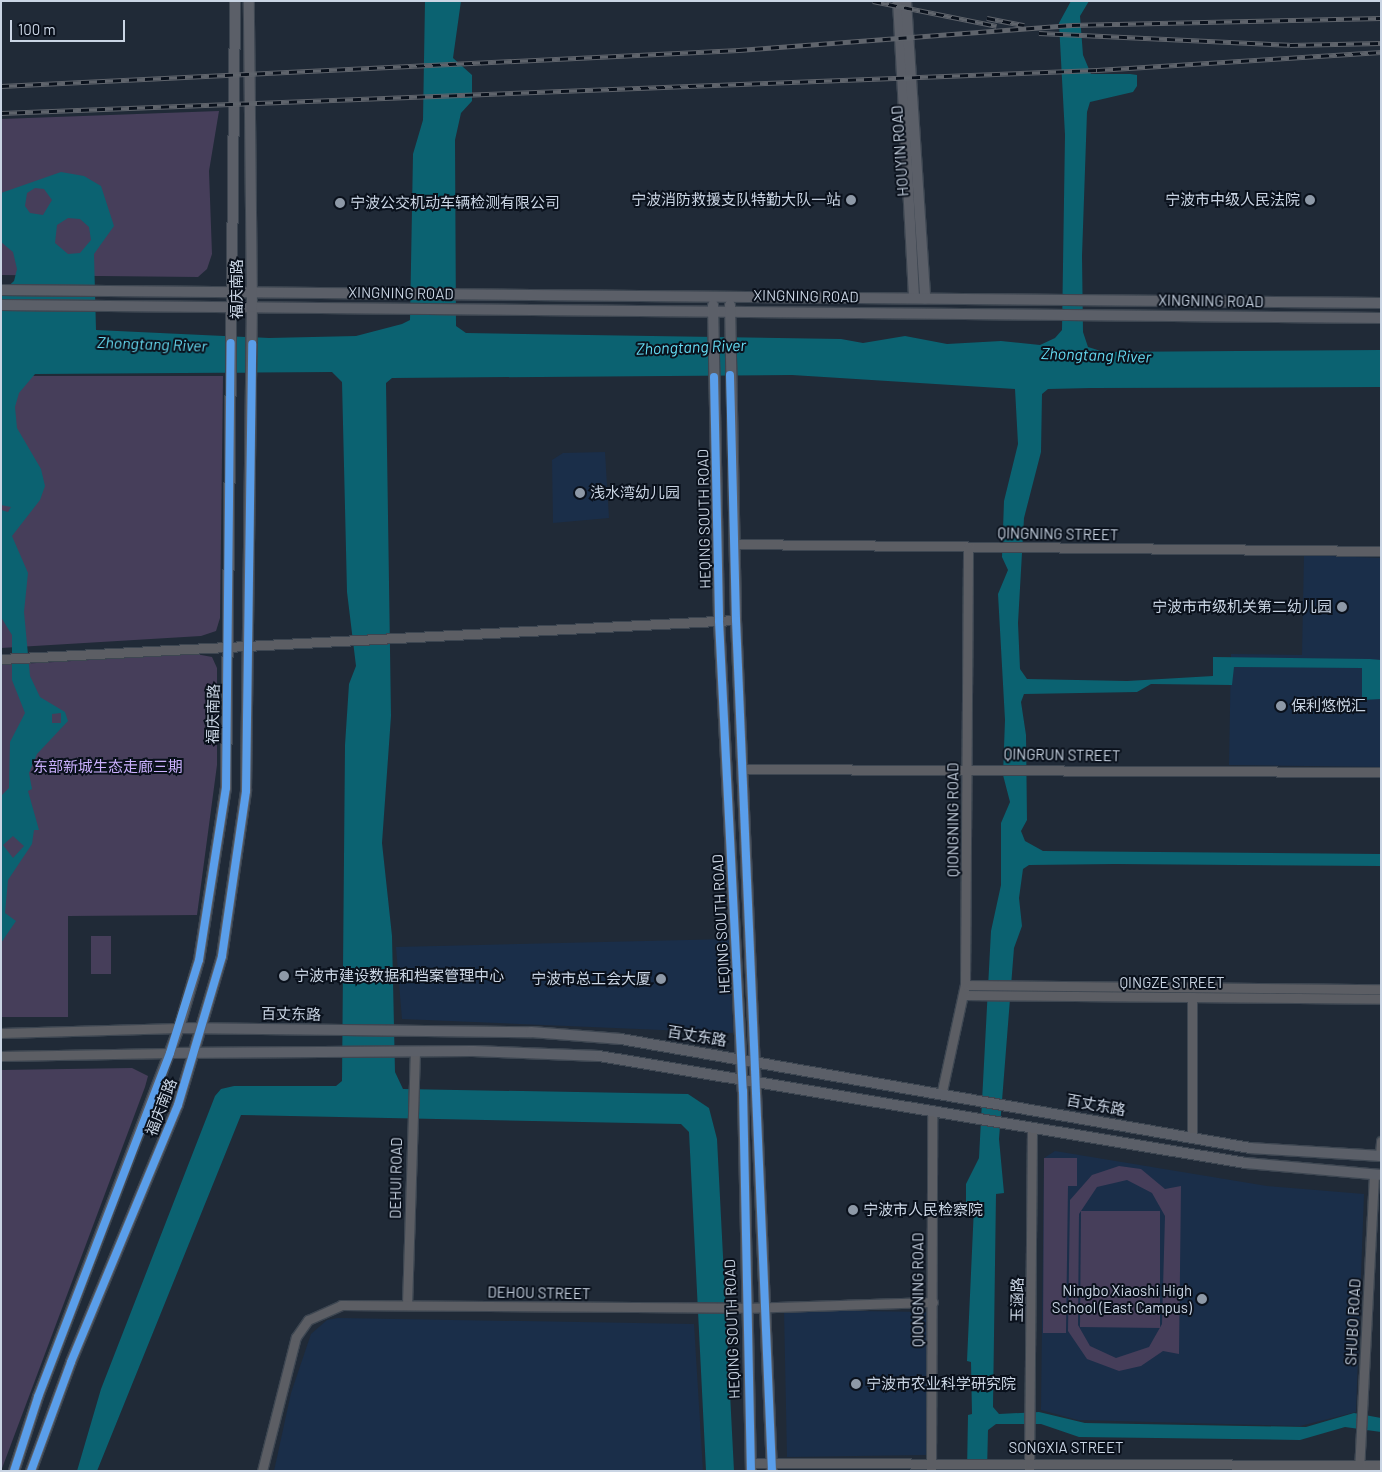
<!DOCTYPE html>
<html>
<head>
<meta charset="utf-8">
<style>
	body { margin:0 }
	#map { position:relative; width:1382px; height:1472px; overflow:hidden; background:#202a37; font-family:Barlow,"Noto Sans SC",sans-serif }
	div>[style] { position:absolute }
	.built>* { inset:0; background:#1a2e49 }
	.green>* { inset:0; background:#463e5a }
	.water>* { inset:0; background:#0b6271 }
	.roads { filter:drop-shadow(1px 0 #3d4651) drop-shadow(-1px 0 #3d4651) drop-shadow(0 1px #3d4651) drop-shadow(0 -1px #3d4651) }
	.minor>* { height:9px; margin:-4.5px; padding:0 4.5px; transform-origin:4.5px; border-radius:4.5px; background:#5c5e64 }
	.major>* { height:10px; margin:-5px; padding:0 5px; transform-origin:5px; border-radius:5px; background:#5b5f68 }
	.rail>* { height:4.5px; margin-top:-2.25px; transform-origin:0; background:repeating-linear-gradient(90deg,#0a111c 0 8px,#5f646c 0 16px); box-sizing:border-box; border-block:1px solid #5f646c }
	.cycleway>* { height:8px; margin:-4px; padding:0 4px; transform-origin:4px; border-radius:4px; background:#5a9eea }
	.dots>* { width:14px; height:14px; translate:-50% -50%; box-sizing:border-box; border:2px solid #0a111c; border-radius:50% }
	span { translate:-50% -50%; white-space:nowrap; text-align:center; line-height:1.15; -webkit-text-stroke:4px #0a111c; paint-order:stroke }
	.street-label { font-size:15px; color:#cad5e4 }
	.poi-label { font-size:15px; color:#cad5e4 }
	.right { translate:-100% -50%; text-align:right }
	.left { translate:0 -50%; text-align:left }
	.park-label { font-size:15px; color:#cab0fd }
	.water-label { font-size:16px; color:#65dbf2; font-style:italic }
	.frame { position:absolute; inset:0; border:2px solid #cad5e4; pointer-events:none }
	.scale { position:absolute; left:10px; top:20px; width:115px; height:22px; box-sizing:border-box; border:2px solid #cad5e4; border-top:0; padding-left:6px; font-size:15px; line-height:18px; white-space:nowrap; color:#cad5e4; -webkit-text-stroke:4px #0a111c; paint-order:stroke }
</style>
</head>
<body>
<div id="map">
	<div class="built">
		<div style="clip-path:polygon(605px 452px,609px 518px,553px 523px,552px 460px,563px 453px)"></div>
		<div style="clip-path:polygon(1304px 555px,1381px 558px,1381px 767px,1229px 765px,1231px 654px,1302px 655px)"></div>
		<div style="clip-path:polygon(730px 939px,733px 1033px,402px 1019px,396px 947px)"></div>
		<div style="clip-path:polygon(1055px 1151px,1267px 1186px,1364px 1194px,1356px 1412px,1300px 1426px,1078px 1420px,1041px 1410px,1044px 1158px)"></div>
		<div style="clip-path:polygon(784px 1310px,927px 1312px,926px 1455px,787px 1457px)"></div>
		<div style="clip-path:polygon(338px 1318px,694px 1324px,703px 1471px,274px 1471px,291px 1393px,311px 1334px,327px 1320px)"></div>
	</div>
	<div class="green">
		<div style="clip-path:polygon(219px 111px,209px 171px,212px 254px,207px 269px,198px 277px,1px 275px,1px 119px)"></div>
		<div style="clip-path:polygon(1px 376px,223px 376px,220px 618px,216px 631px,201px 636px,1px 648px)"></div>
		<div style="clip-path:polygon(196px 654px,212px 657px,217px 668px,217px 765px,197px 915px,68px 916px,68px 1017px,1px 1017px,1px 665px)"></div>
		<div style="clip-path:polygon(91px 936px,111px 936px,111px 974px,91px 974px)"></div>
		<div style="clip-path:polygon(132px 1068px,148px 1076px,145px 1087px,1px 1471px,1px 1070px)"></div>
		<div style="clip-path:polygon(1044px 1158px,1077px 1158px,1077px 1186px,1068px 1186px,1066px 1333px,1043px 1333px)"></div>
		<div style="clip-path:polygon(evenodd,1119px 1166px,1141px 1169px,1165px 1189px,1181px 1186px,1179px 1354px,1163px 1351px,1141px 1366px,1119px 1371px,1087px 1359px,1068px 1331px,1070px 1200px,1092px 1175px,1119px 1166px,1127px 1180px,1152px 1193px,1165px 1216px,1162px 1324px,1149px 1347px,1116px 1358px,1090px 1346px,1078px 1325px,1079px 1214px,1097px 1187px,1127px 1180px)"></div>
		<div style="clip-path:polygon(1081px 1211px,1160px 1211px,1160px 1328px,1080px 1327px)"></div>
	</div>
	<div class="water">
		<div style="clip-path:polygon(evenodd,425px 1px,461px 1px,453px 58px,472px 75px,472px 101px,461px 113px,455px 140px,456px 326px,466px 333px,841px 339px,863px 343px,905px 336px,947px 344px,1001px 341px,1040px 345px,1055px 338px,1062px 330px,1065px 135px,1059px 23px,1071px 1px,1089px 1px,1080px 16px,1083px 55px,1091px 74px,1130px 74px,1137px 75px,1137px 86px,1133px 92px,1090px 102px,1087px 112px,1082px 256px,1083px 332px,1088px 347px,1104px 352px,1381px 350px,1381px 387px,1091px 388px,1048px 389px,1042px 394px,1041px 452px,1024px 518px,1018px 623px,1020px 669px,1027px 679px,1127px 681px,1213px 676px,1213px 657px,1370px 659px,1381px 660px,1381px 699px,1362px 700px,1362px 668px,1234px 667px,1232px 685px,1151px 684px,1137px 692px,1024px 694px,1021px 702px,1026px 735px,1027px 820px,1021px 831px,1025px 841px,1043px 851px,1381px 854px,1381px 866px,1115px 864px,1029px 865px,1023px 869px,1019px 898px,1022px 926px,1014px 948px,999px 1139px,1004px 1193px,996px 1194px,993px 1407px,999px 1414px,1039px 1412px,1085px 1423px,1306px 1427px,1354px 1413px,1381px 1418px,1381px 1432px,1345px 1427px,1300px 1440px,1079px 1437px,1041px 1424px,996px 1424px,988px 1430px,987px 1471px,967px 1471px,968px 1415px,972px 1414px,971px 1362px,967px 1361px,974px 1207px,966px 1206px,966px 1184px,979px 1158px,991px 931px,1001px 885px,1001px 823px,1010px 802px,1003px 775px,1005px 720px,998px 594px,1008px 570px,1002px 557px,1004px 501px,1018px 444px,1015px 389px,792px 375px,392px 378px,386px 383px,391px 716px,382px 843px,392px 936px,395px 1072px,403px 1089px,688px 1094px,709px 1108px,717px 1139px,734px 1471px,706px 1471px,689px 1132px,681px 1124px,241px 1115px,97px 1471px,77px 1471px,101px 1389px,215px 1096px,221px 1089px,234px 1086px,336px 1086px,342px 1081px,345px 745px,349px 684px,356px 666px,347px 592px,342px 382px,332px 372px,35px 374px,19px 393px,15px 407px,17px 428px,41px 469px,45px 486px,40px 500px,12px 536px,28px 573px,24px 612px,30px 676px,40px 697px,65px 712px,68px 721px,37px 754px,29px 773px,32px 789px,28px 791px,39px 830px,34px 830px,32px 844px,8px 880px,5px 913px,16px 921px,1px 943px,1px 796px,9px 788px,10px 742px,25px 713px,12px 680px,12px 635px,1px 617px,1px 510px,8px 512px,11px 507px,1px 505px,1px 293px,14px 281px,17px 269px,13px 252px,1px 242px,1px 193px,61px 172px,84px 176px,101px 186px,114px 226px,94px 254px,96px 330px,269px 338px,356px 336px,402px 324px,410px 320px,413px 154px,423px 120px,425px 1px,35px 188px,44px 189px,52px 200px,43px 215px,30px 213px,25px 206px,27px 193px,35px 188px,425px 1px,68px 218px,80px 219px,89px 227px,91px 240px,80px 253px,68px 254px,55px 243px,57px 225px,68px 218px,425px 1px,61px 713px,61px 723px,52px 723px,52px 714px,61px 713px,425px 1px,13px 836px,24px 846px,13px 858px,3px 845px,13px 836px)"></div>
	</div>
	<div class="roads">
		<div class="minor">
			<div style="left:735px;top:544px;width:646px;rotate:0.62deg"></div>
			<div style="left:1px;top:659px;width:736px;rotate:-3.04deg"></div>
			<div style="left:743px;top:769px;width:638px;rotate:0.27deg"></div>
			<div style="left:965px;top:985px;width:416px;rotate:0.6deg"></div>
			<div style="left:963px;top:995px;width:418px;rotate:0.5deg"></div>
			<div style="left:1px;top:1033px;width:178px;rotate:-1.6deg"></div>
			<div style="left:1px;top:1056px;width:169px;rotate:-1deg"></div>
			<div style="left:942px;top:1091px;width:108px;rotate:-77.8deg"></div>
			<div style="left:965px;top:985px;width:438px;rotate:-89.6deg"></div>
			<div style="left:1192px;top:1137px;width:140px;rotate:-90deg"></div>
			<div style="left:1380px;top:1156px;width:15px;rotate:-86deg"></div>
			<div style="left:407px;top:1305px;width:253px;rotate:-88.2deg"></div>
			<div style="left:750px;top:1463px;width:631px;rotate:0.18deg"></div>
			<div style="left:262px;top:1471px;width:138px;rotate:-75.8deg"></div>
			<div style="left:296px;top:1337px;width:21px;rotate:-55deg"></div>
			<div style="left:308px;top:1320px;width:36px;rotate:-24deg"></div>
			<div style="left:341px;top:1305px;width:404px;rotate:0.4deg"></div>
			<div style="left:745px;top:1308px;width:188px;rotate:-1.8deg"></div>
			<div style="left:931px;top:1471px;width:361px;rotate:-89.8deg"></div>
			<div style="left:1029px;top:1471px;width:342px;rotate:-89.5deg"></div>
			<div style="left:1359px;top:1471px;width:296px;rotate:-87.1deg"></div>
		</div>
		<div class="major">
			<div style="left:898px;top:1px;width:297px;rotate:86.9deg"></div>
			<div style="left:906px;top:1px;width:298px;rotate:86.3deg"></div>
			<div style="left:1px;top:290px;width:1380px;rotate:0.54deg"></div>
			<div style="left:1px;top:305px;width:1380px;rotate:0.54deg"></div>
			<div style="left:713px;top:305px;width:316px;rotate:88.9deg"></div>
			<div style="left:719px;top:621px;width:471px;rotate:87.1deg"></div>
			<div style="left:743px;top:1091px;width:380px;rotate:88.8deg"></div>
			<div style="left:730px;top:305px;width:315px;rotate:88.9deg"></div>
			<div style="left:736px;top:620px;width:852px;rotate:87.58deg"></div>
			<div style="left:179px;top:1028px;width:352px;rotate:0.7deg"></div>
			<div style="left:531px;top:1032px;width:90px;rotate:4.4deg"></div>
			<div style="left:621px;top:1039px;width:638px;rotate:9.83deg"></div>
			<div style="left:1250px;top:1148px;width:131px;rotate:3.5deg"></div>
			<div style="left:170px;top:1053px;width:303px;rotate:-0.4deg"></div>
			<div style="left:473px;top:1051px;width:126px;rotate:2.3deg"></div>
			<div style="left:599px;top:1056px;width:655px;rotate:9.4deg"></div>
			<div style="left:1245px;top:1163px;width:137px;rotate:5deg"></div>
			<div style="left:14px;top:1471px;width:78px;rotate:-72deg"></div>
			<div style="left:38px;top:1397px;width:395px;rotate:-69.1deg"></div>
			<div style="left:179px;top:1028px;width:71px;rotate:-73.6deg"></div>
			<div style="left:199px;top:960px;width:174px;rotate:-81.1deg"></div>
			<div style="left:226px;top:788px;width:787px;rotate:-89.34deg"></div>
			<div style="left:31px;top:1471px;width:116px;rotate:-69.8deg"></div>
			<div style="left:71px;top:1362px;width:278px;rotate:-67.4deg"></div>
			<div style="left:178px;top:1105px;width:155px;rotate:-73.5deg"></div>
			<div style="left:222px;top:956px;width:167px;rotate:-81.7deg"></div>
			<div style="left:246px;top:791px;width:484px;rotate:-89.3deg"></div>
			<div style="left:252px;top:307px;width:306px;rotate:-90.6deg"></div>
		</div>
	</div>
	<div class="rail">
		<div style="left:873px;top:1px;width:126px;rotate:11.4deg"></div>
		<div style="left:987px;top:18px;width:38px;rotate:11deg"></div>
		<div style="left:1039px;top:33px;width:251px;rotate:2.7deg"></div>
		<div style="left:1290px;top:45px;width:91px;rotate:-1.3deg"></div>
		<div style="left:1px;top:86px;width:739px;rotate:-2.79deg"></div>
		<div style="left:739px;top:50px;width:334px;rotate:-4.3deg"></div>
		<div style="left:1072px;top:25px;width:309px;rotate:-1.3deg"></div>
		<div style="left:1px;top:113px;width:1097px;rotate:-2.25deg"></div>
		<div style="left:1097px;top:70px;width:285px;rotate:-3.6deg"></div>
	</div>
	<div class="cycleway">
		<div style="left:730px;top:375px;width:245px;rotate:88.6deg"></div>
		<div style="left:736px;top:620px;width:852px;rotate:87.58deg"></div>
		<div style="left:714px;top:377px;width:244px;rotate:88.8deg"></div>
		<div style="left:719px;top:621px;width:471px;rotate:87.1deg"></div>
		<div style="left:743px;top:1091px;width:380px;rotate:88.8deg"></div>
		<div style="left:14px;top:1471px;width:78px;rotate:-72deg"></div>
		<div style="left:38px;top:1397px;width:368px;rotate:-69deg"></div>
		<div style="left:170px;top:1053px;width:97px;rotate:-72.7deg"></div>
		<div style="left:199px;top:960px;width:174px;rotate:-81.1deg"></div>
		<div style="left:226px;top:788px;width:445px;rotate:-89.4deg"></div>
		<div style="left:31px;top:1471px;width:116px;rotate:-69.8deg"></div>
		<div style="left:71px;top:1362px;width:278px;rotate:-67.4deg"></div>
		<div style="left:178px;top:1105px;width:155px;rotate:-73.5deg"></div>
		<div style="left:222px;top:956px;width:167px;rotate:-81.7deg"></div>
		<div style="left:246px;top:791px;width:447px;rotate:-89.2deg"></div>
	</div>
	<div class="dots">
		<div style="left:851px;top:200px;background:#8e99a7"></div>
		<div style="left:1310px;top:200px;background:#8e99a7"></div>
		<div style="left:340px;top:203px;background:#8e99a7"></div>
		<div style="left:580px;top:493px;background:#8e99a7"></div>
		<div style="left:1342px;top:607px;background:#8e99a7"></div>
		<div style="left:1281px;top:706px;background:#8e99a7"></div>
		<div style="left:284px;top:976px;background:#8e99a7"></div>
		<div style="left:661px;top:979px;background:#8e99a7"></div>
		<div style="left:853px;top:1210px;background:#8e99a7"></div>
		<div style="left:1202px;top:1299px;background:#8e99a7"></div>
		<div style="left:856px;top:1384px;background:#8e99a7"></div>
	</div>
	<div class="street-label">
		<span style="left:900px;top:151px;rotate:-94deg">HOUYIN ROAD</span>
		<span style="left:237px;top:289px;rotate:-90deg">福庆南路</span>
		<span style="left:401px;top:293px;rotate:1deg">XINGNING ROAD</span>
		<span style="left:806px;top:296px;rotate:1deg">XINGNING ROAD</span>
		<span style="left:1211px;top:301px;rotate:1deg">XINGNING ROAD</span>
		<span style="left:704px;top:519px;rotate:-91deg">HEQING SOUTH ROAD</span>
		<span style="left:1058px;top:534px;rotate:1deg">QINGNING STREET</span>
		<span style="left:213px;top:714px;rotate:-89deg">福庆南路</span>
		<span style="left:1062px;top:755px;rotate:1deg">QINGRUN STREET</span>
		<span style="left:953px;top:820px;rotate:-90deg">QIONGNING ROAD</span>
		<span style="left:721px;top:924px;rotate:-93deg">HEQING SOUTH ROAD</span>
		<span style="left:1172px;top:983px">QINGZE STREET</span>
		<span style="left:291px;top:1014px;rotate:1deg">百丈东路</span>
		<span style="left:697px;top:1036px;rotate:9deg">百丈东路</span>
		<span style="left:1096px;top:1105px;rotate:10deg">百丈东路</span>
		<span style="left:161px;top:1107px;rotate:-69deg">福庆南路</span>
		<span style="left:396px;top:1178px;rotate:-89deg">DEHUI ROAD</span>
		<span style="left:918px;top:1290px;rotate:-90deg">QIONGNING ROAD</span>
		<span style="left:539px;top:1293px;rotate:1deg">DEHOU STREET</span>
		<span style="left:1017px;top:1300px;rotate:-89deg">玉涵路</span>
		<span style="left:1353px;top:1322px;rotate:-87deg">SHUBO ROAD</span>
		<span style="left:732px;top:1329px;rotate:-92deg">HEQING SOUTH ROAD</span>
		<span style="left:1066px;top:1448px">SONGXIA STREET</span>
	</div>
	<div class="poi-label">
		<span class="right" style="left:841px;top:200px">宁波消防救援支队特勤大队一站</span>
		<span class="right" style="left:1300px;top:200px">宁波市中级人民法院</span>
		<span class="left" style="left:350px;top:203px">宁波公交机动车辆检测有限公司</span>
		<span class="left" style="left:590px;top:493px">浅水湾幼儿园</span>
		<span class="right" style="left:1332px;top:607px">宁波市市级机关第二幼儿园</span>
		<span class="left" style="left:1291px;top:706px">保利悠悦汇</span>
		<span class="left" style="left:294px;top:976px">宁波市建设数据和档案管理中心</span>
		<span class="right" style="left:651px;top:979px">宁波市总工会大厦</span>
		<span class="left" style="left:863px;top:1210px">宁波市人民检察院</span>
		<span class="right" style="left:1192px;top:1299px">Ningbo Xiaoshi High<br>School (East Campus)</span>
		<span class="left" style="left:866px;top:1384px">宁波市农业科学研究院</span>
	</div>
	<div class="park-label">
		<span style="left:108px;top:767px">东部新城生态走廊三期</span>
	</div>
	<div class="water-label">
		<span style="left:152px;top:344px;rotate:2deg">Zhongtang River</span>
		<span style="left:691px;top:347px;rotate:-2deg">Zhongtang River</span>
		<span style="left:1096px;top:355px;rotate:2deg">Zhongtang River</span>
	</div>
	<div class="frame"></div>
	<div class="scale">100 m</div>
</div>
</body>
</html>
